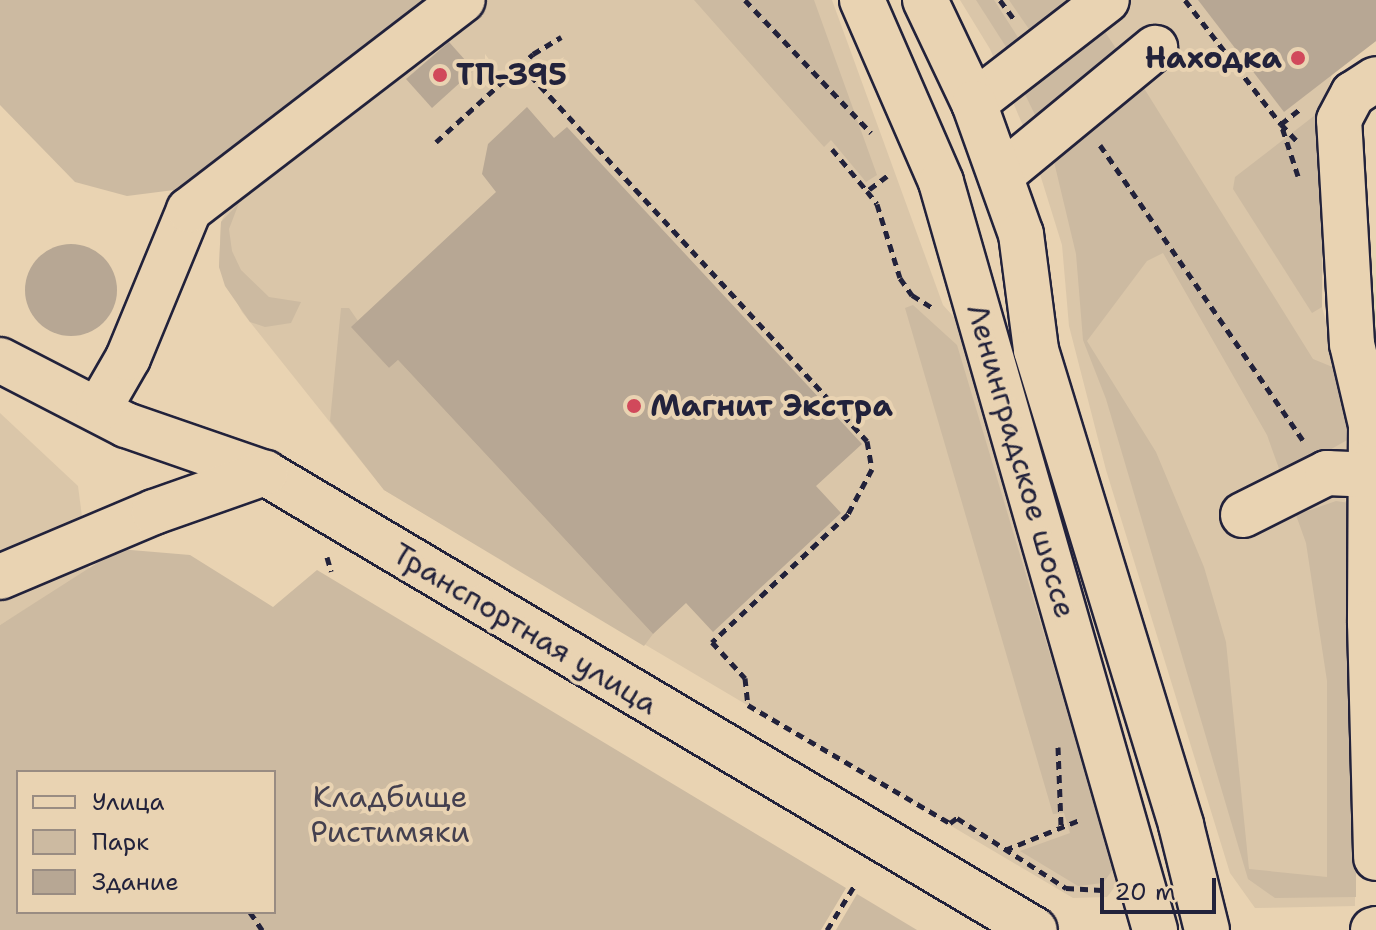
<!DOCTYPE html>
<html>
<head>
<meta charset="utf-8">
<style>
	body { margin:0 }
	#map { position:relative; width:1376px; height:930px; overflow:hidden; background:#e9d3b2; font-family:"Shantell Sans",sans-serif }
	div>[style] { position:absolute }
	.built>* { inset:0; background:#dac6a9 }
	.green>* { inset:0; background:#ccbaa1 }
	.building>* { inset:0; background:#b7a794 }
	.round { border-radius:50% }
	.path>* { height:5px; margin-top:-2.5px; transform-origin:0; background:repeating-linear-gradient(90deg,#22223b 0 8px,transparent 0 14px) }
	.roads { filter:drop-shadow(2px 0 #22223b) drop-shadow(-2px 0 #22223b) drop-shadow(0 2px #22223b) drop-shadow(0 -2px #22223b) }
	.minor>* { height:44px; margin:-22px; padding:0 22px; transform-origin:22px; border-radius:22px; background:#e9d3b2 }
	.major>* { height:44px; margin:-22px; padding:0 22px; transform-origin:22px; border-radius:22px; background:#e9d3b2 }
	.dots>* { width:22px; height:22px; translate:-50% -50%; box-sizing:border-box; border:4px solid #e9d3b2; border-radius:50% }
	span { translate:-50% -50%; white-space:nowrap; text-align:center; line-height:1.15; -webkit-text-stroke:8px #e9d3b2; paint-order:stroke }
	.poi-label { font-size:30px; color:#22223b; font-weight:700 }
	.right { translate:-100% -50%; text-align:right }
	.left { translate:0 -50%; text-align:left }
	.street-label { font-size:30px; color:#22223b }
	.park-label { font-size:30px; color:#44404f }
	.legend { position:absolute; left:16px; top:770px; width:260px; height:144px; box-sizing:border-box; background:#e9d3b2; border:2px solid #998c82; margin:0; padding:10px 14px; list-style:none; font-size:24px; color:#22223b }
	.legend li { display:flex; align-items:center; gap:16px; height:40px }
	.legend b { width:40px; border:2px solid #998c82 }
	.scale { position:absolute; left:1100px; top:878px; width:116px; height:36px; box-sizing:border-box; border:4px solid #22223b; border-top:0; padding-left:10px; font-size:24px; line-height:28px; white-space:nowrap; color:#22223b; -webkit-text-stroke:6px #e9d3b2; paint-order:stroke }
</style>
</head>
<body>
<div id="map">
	<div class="built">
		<div style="clip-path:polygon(488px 0,832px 0,943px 305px,971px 336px,1123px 876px,1107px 897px,1073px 898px,384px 490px,242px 312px,219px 267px,221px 222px,237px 188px)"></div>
		<div style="clip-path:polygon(960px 0,1376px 0,1376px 41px,1332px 74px,1323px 109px,1322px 307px,1356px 435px,1345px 501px,1356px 504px,1355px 906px,1255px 908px,1230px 873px,1106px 470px,1069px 326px,1062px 245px,1030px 142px,990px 49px)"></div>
		<div style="clip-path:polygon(0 413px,78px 486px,89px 570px,0 625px)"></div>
	</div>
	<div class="green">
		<div style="clip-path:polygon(0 0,438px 0,213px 167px,174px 190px,127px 196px,75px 182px,0 105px)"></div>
		<div style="clip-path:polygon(694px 0,814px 0,877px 175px,866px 182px,831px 140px,824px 147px)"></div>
		<div style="clip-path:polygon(976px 0,994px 0,1021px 42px,1008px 50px)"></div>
		<div style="clip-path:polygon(1009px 0,1077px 0,1033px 35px)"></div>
		<div style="clip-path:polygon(1097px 20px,1121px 56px,1037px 119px,1020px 84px)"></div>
		<div style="clip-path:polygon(1137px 77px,1313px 359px,1335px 368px,1356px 435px,1282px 477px,1267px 435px,1163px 253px,1147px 261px,1087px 341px,1156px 452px,1204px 567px,1226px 642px,1249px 869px,1327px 877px,1327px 681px,1306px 543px,1296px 515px,1336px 501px,1356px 504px,1356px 897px,1275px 898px,1248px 879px,1106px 399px,1083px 340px,1076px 254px,1050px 145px)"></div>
		<div style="clip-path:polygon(1323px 109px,1322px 307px,1312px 313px,1233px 189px,1235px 177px)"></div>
		<div style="clip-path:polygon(239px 203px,229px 229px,232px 251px,241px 270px,269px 297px,301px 302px,291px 323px,265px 327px,250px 322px,225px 286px,219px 267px,221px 222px)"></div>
		<div style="clip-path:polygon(913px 305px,957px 345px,1114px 868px,1103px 883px,1078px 886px,1020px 851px,1070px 833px,1064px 813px,1053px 814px,905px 308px)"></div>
		<div style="clip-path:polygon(341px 308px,349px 308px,358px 321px,352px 327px,389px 368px,398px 360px,653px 634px,644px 646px,384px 490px,330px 421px)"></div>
		<div style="clip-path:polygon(evenodd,119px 549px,190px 555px,273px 607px,317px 570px,846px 888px,821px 930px,0 930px,0 625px,119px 549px,18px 772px,274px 772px,274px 912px,18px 912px,18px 772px)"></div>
		<div style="clip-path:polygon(857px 894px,917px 930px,836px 930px)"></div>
	</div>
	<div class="building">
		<div style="clip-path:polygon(1198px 0,1376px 0,1376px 41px,1284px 112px)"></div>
		<div style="clip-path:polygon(449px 42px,474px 70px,432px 108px,406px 79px)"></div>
		<div style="clip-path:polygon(527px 107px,554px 138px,567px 127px,862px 444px,816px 486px,841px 513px,713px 632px,686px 603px,653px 634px,398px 360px,389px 368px,351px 327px,496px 192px,482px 174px,488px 144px)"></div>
		<div class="round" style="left:25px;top:244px;width:92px;height:92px"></div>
	</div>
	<div class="path">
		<div style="left:745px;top:0;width:183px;rotate:46.5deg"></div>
		<div style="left:1000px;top:0;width:26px;rotate:54deg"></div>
		<div style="left:1185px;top:0;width:157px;rotate:52.3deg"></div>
		<div style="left:1281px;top:124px;width:23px;rotate:-38deg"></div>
		<div style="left:521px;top:65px;width:511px;rotate:47.38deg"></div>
		<div style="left:867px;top:441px;width:28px;rotate:80deg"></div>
		<div style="left:872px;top:469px;width:51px;rotate:118.1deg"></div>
		<div style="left:848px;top:514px;width:187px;rotate:136.7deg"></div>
		<div style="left:712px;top:642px;width:49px;rotate:47.5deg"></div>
		<div style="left:745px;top:678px;width:27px;rotate:84deg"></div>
		<div style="left:748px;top:705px;width:234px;rotate:30.3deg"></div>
		<div style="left:950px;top:823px;width:9px;rotate:-36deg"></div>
		<div style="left:957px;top:818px;width:130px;rotate:32.7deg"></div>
		<div style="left:1066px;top:888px;width:36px;rotate:3deg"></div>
		<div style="left:436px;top:142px;width:131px;rotate:-42.2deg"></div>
		<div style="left:533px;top:54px;width:33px;rotate:-31deg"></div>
		<div style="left:1100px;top:145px;width:358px;rotate:55.5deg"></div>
		<div style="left:832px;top:149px;width:55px;rotate:50.2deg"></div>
		<div style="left:887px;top:176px;width:25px;rotate:143deg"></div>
		<div style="left:867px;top:191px;width:16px;rotate:52deg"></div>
		<div style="left:877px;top:204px;width:77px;rotate:72.7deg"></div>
		<div style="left:900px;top:278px;width:21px;rotate:55deg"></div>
		<div style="left:912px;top:295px;width:25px;rotate:32deg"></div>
		<div style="left:1298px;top:176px;width:55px;rotate:-108.1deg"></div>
		<div style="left:1281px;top:124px;width:26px;rotate:47deg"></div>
		<div style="left:327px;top:557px;width:15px;rotate:74deg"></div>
		<div style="left:1058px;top:747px;width:79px;rotate:87.8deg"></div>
		<div style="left:1005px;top:850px;width:83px;rotate:-21.9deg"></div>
		<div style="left:250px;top:912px;width:22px;rotate:56deg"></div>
		<div style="left:827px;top:930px;width:55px;rotate:-58.3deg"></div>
	</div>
	<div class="roads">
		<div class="minor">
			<div style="left:974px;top:103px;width:168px;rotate:-37.8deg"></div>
			<div style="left:1001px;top:175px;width:200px;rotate:-39.5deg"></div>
			<div style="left:0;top:360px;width:142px;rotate:27.3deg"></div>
			<div style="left:126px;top:425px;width:147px;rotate:19.1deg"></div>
			<div style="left:265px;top:473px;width:895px;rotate:30.69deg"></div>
			<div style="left:98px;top:410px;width:60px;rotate:-60deg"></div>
			<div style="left:128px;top:358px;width:160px;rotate:-67.6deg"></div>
			<div style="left:189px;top:210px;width:345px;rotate:-37.5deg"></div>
			<div style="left:1376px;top:421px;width:6px;rotate:141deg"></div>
			<div style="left:1371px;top:425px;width:198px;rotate:90.3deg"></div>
			<div style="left:1370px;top:623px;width:235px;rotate:88.5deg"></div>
			<div style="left:1371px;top:425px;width:83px;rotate:-103.2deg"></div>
			<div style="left:1352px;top:344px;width:224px;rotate:-93.3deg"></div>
			<div style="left:1339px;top:120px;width:30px;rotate:-62deg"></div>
			<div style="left:1353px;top:94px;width:27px;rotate:-33deg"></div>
			<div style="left:1243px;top:515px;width:94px;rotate:-26.6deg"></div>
			<div style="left:1327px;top:473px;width:46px;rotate:2.5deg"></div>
			<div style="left:0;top:577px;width:167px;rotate:-22.9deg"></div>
			<div style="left:154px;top:512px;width:118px;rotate:-19.4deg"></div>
			<div style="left:1373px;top:930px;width:3px;rotate:-18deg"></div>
		</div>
		<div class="major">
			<div style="left:862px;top:0;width:198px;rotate:66.5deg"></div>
			<div style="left:941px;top:182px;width:778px;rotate:74.03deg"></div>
			<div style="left:925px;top:0;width:114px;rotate:64.6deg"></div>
			<div style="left:974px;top:103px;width:139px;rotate:70.3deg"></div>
			<div style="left:1021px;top:234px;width:117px;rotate:82.6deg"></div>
			<div style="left:1036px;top:350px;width:497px;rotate:73deg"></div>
			<div style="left:1181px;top:825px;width:108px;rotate:76.1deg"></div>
		</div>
	</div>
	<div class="dots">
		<div style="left:1298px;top:58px;background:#d1495b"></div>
		<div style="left:440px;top:75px;background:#d1495b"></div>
		<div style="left:634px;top:406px;background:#d1495b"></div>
	</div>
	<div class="poi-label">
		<span class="right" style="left:1282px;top:58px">Находка</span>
		<span class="left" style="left:456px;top:75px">ТП-395</span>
		<span class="left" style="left:650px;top:406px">Магнит Экстра</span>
	</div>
	<div class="street-label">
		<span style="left:1021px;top:461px;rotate:74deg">Ленинградское шоссе</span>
		<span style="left:525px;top:629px;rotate:31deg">Транспортная улица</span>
	</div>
	<div class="park-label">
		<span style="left:390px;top:814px">Кладбище<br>Ристимяки</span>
	</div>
	<ul class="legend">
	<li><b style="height:10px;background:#e9d3b2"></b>Улица</li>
	<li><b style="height:22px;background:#ccbaa1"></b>Парк</li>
	<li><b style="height:22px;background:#b7a794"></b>Здание</li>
	</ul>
	<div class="scale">20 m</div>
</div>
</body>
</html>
